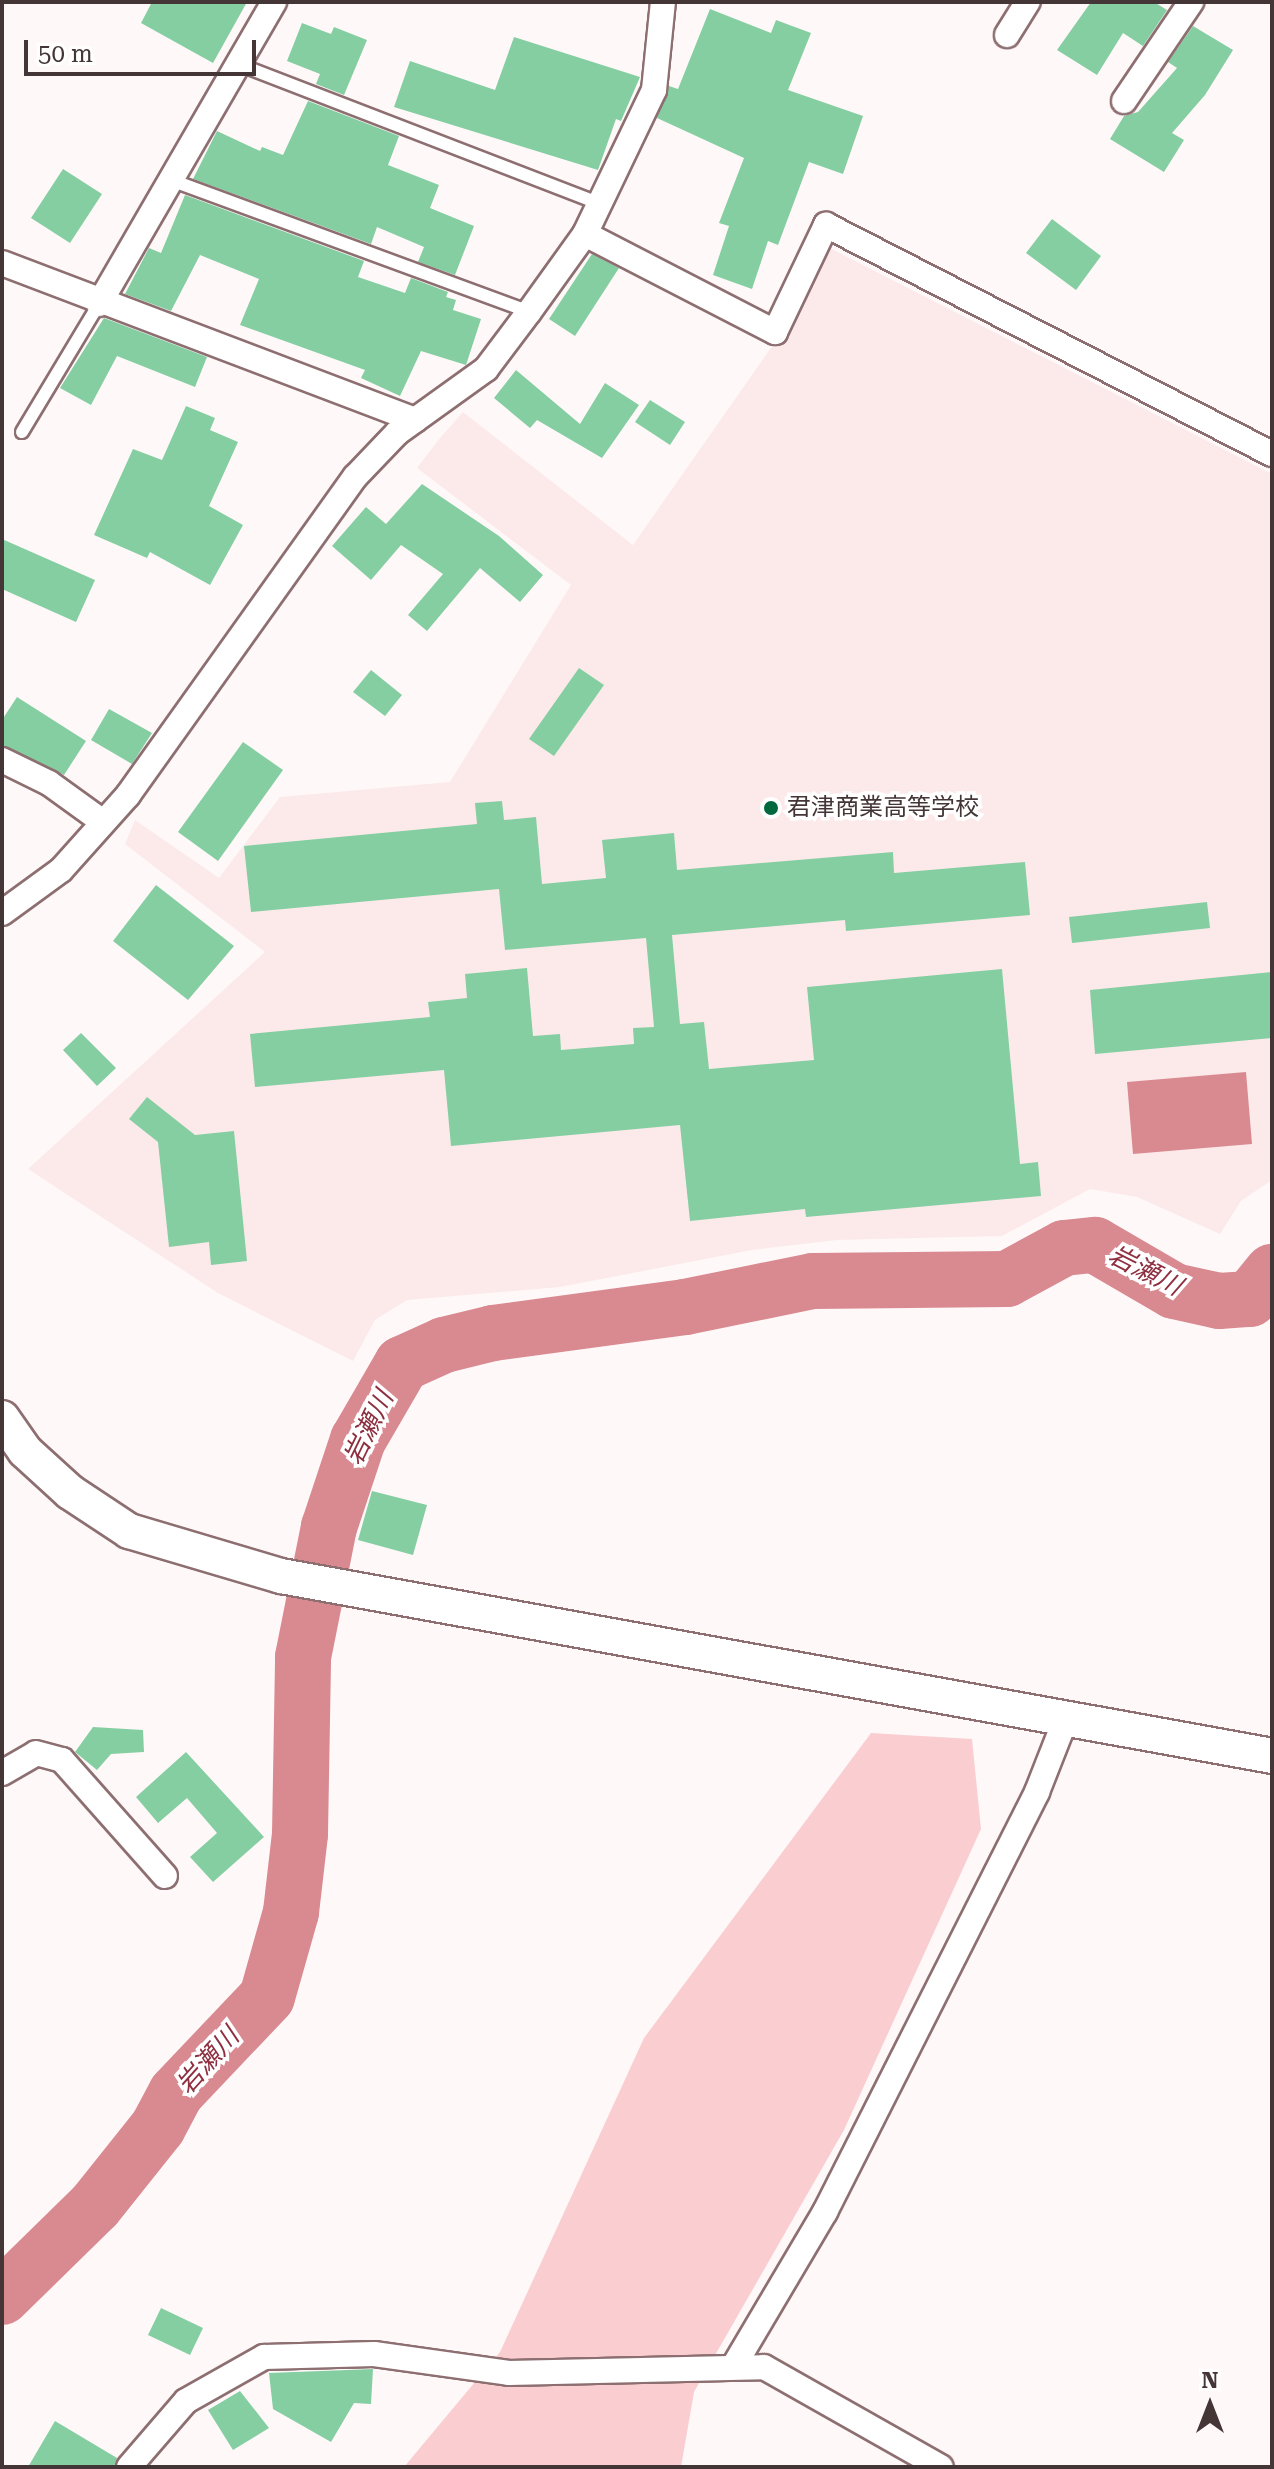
<!DOCTYPE html>
<html>
<head>
<meta charset="utf-8">
<style>
	body { margin:0 }
	#map { position:relative; width:1274px; height:2469px; overflow:hidden; background:#fff8f8; font-family:"Roboto Serif","Noto Sans JP",serif }
	div>[style] { position:absolute }
	.built>* { inset:0; background:#fceaeb }
	.green>* { inset:0; background:#faced1 }
	.water>* { inset:0; background:#d98a91 }
	.river>* { height:56px; margin:-28px; padding:0 28px; transform-origin:28px; border-radius:28px; background:#d98a91 }
	.building>* { inset:0; background:#84cea2 }
	.roads { filter:drop-shadow(2px 0 #8d6f71) drop-shadow(-2px 0 #8d6f71) drop-shadow(0 2px #8d6f71) drop-shadow(0 -2px #8d6f71) }
	.lane>* { height:12px; margin:-6px; padding:0 6px; transform-origin:6px; border-radius:6px; background:#fff }
	.street>* { height:24px; margin:-12px; padding:0 12px; transform-origin:12px; border-radius:12px; background:#fff }
	.secondary>* { height:34px; margin:-17px; padding:0 17px; transform-origin:17px; border-radius:17px; background:#fff }
	.dots>* { width:22px; height:22px; translate:-50% -50%; box-sizing:border-box; border:4px solid #fff; border-radius:50% }
	span { translate:-50% -50%; white-space:nowrap; text-align:center; line-height:1.15; -webkit-text-stroke:7px #fff; paint-order:stroke }
	.poi-label { font-size:24px; color:#443637 }
	.left { translate:0 -50%; text-align:left }
	.water-label { font-size:26px; color:#8d2f3f; font-style:italic }
	.frame { position:absolute; inset:0; border:4px solid #443637; pointer-events:none }
	.north { position:absolute; left:1170px; top:2365px; width:80px; height:80px; -webkit-text-stroke:6px #fff; paint-order:stroke; rotate:0deg; font-size:22px; font-weight:700; line-height:32px; text-align:center; color:#443637 }
	.north::after { content:''; display:block; margin:auto; width:28px; height:36px; background:#443637; clip-path:polygon(50% 0,100% 100%,50% 72%,0 100%) }
	.scale { position:absolute; left:24px; top:40px; width:232px; height:36px; box-sizing:border-box; border:4px solid #443637; border-top:0; padding-left:10px; font-size:24px; line-height:28px; white-space:nowrap; color:#443637; -webkit-text-stroke:6px #fff; paint-order:stroke }
</style>
</head>
<body>
<div id="map">
	<div class="built">
		<div style="clip-path:polygon(822px 244px,1272px 474px,1272px 1180px,1241px 1201px,1220px 1234px,1137px 1197px,1090px 1189px,1002px 1236px,837px 1240px,752px 1250px,560px 1287px,407px 1300px,375px 1320px,353px 1361px,218px 1293px,28px 1169px,265px 952px,125px 844px,135px 820px,219px 878px,280px 797px,450px 782px,571px 585px,417px 468px,440px 438px,463px 412px,633px 545px,782px 332px)"></div>
	</div>
	<div class="green">
		<div style="clip-path:polygon(871px 1733px,972px 1739px,981px 1829px,844px 2130px,694px 2392px,681px 2467px,404px 2467px,500px 2352px,644px 2038px)"></div>
	</div>
	<div class="water">
		<div style="clip-path:polygon(1246px 1072px,1252px 1144px,1133px 1154px,1127px 1082px)"></div>
	</div>
	<div class="river">
		<div style="left:2px;top:2297px;width:130px;rotate:-44.4deg"></div>
		<div style="left:95px;top:2206px;width:101px;rotate:-51.4deg"></div>
		<div style="left:158px;top:2127px;width:38px;rotate:-62deg"></div>
		<div style="left:176px;top:2093px;width:132px;rotate:-46.5deg"></div>
		<div style="left:267px;top:1997px;width:88px;rotate:-74.2deg"></div>
		<div style="left:291px;top:1912px;width:79px;rotate:-83.4deg"></div>
		<div style="left:300px;top:1834px;width:177px;rotate:-89deg"></div>
		<div style="left:303px;top:1657px;width:133px;rotate:-78.7deg"></div>
		<div style="left:329px;top:1527px;width:92px;rotate:-71.6deg"></div>
		<div style="left:358px;top:1440px;width:88px;rotate:-59.9deg"></div>
		<div style="left:402px;top:1364px;width:46px;rotate:-24.3deg"></div>
		<div style="left:444px;top:1345px;width:50px;rotate:-13.8deg"></div>
		<div style="left:493px;top:1333px;width:194px;rotate:-7.7deg"></div>
		<div style="left:685px;top:1307px;width:131px;rotate:-11.5deg"></div>
		<div style="left:813px;top:1281px;width:194px;rotate:-0.6deg"></div>
		<div style="left:1007px;top:1279px;width:65px;rotate:-28.5deg"></div>
		<div style="left:1064px;top:1248px;width:31px;rotate:-6deg"></div>
		<div style="left:1095px;top:1245px;width:91px;rotate:30.2deg"></div>
		<div style="left:1174px;top:1291px;width:46px;rotate:12.5deg"></div>
		<div style="left:1219px;top:1301px;width:31px;rotate:-4deg"></div>
		<div style="left:1250px;top:1299px;width:35px;rotate:-51deg"></div>
	</div>
	<div class="building">
		<div style="clip-path:polygon(152px 2px,247px 2px,213px 63px,141px 23px)"></div>
		<div style="clip-path:polygon(1091px 2px,1154px 2px,1167px 10px,1143px 46px,1123px 33px,1097px 75px,1057px 50px)"></div>
		<div style="clip-path:polygon(710px 9px,771px 33px,776px 20px,811px 33px,788px 90px,863px 116px,843px 174px,809px 162px,778px 245px,768px 241px,752px 289px,713px 275px,729px 226px,719px 223px,744px 158px,657px 118px,669px 86px,678px 89px)"></div>
		<div style="clip-path:polygon(302px 23px,331px 34px,334px 27px,367px 40px,344px 95px,316px 84px,320px 74px,287px 61px)"></div>
		<div style="clip-path:polygon(1193px 26px,1233px 50px,1205px 95px,1172px 133px,1184px 140px,1164px 172px,1110px 139px,1124px 116px,1138px 112px,1177px 68px,1168px 62px)"></div>
		<div style="clip-path:polygon(514px 37px,640px 77px,621px 121px,616px 119px,598px 170px,394px 107px,410px 61px,495px 90px)"></div>
		<div style="clip-path:polygon(308px 101px,399px 136px,388px 165px,439px 185px,430px 208px,474px 226px,455px 275px,418px 262px,424px 247px,377px 227px,371px 244px,193px 179px,217px 131px,260px 151px,262px 147px,283px 155px)"></div>
		<div style="clip-path:polygon(63px 169px,102px 194px,70px 243px,31px 218px)"></div>
		<div style="clip-path:polygon(185px 195px,364px 261px,358px 277px,405px 293px,411px 278px,448px 292px,446px 297px,456px 300px,453px 310px,481px 319px,466px 365px,421px 351px,400px 396px,361px 378px,365px 370px,240px 325px,259px 279px,200px 255px,171px 311px,125px 294px,149px 248px,161px 253px)"></div>
		<div style="clip-path:polygon(1052px 219px,1101px 256px,1076px 290px,1026px 253px)"></div>
		<div style="clip-path:polygon(592px 254px,619px 268px,575px 336px,549px 319px)"></div>
		<div style="clip-path:polygon(104px 318px,207px 357px,195px 387px,117px 356px,91px 405px,60px 388px)"></div>
		<div style="clip-path:polygon(516px 370px,580px 424px,605px 383px,639px 405px,602px 458px,537px 420px,530px 428px,494px 398px)"></div>
		<div style="clip-path:polygon(650px 400px,685px 422px,670px 445px,635px 422px)"></div>
		<div style="clip-path:polygon(186px 406px,215px 418px,210px 430px,238px 442px,209px 506px,243px 525px,210px 585px,150px 552px,147px 558px,94px 535px,133px 449px,162px 460px)"></div>
		<div style="clip-path:polygon(422px 484px,499px 536px,543px 575px,520px 602px,480px 568px,427px 631px,408px 615px,443px 574px,401px 545px,371px 580px,332px 546px,366px 507px,386px 524px)"></div>
		<div style="clip-path:polygon(2px 539px,95px 580px,76px 622px,2px 589px)"></div>
		<div style="clip-path:polygon(579px 668px,604px 685px,554px 756px,529px 739px)"></div>
		<div style="clip-path:polygon(371px 670px,402px 695px,385px 716px,353px 692px)"></div>
		<div style="clip-path:polygon(17px 697px,86px 741px,64px 775px,2px 745px,2px 720px)"></div>
		<div style="clip-path:polygon(109px 709px,152px 733px,132px 764px,91px 740px)"></div>
		<div style="clip-path:polygon(243px 742px,283px 770px,218px 861px,178px 832px)"></div>
		<div style="clip-path:polygon(502px 801px,504px 820px,536px 817px,542px 884px,606px 878px,602px 840px,674px 833px,677px 870px,893px 852px,894px 873px,1025px 862px,1030px 915px,846px 931px,845px 920px,672px 935px,680px 1024px,704px 1022px,709px 1069px,814px 1060px,807px 987px,1002px 969px,1020px 1164px,1038px 1162px,1041px 1196px,806px 1217px,805px 1209px,690px 1221px,680px 1125px,451px 1146px,444px 1070px,255px 1087px,250px 1034px,430px 1017px,428px 1002px,467px 998px,465px 974px,527px 968px,533px 1036px,560px 1034px,561px 1050px,634px 1044px,633px 1028px,654px 1027px,646px 938px,505px 950px,499px 889px,251px 912px,244px 846px,477px 824px,475px 803px)"></div>
		<div style="clip-path:polygon(156px 885px,234px 946px,188px 1000px,113px 941px)"></div>
		<div style="clip-path:polygon(1207px 902px,1210px 928px,1072px 943px,1069px 917px)"></div>
		<div style="clip-path:polygon(1272px 972px,1272px 1038px,1095px 1054px,1090px 990px)"></div>
		<div style="clip-path:polygon(81px 1033px,116px 1068px,97px 1086px,63px 1050px)"></div>
		<div style="clip-path:polygon(147px 1097px,195px 1135px,234px 1131px,247px 1261px,211px 1265px,209px 1242px,169px 1247px,158px 1142px,129px 1119px)"></div>
		<div style="clip-path:polygon(372px 1491px,427px 1505px,413px 1555px,358px 1540px)"></div>
		<div style="clip-path:polygon(93px 1727px,143px 1730px,144px 1752px,111px 1754px,97px 1770px,75px 1752px)"></div>
		<div style="clip-path:polygon(186px 1752px,264px 1837px,213px 1882px,190px 1857px,217px 1833px,187px 1798px,158px 1823px,136px 1797px)"></div>
		<div style="clip-path:polygon(161px 2308px,203px 2328px,190px 2355px,148px 2335px)"></div>
		<div style="clip-path:polygon(373px 2369px,371px 2404px,354px 2403px,331px 2442px,273px 2409px,269px 2373px)"></div>
		<div style="clip-path:polygon(240px 2391px,269px 2428px,233px 2450px,208px 2410px)"></div>
		<div style="clip-path:polygon(55px 2421px,117px 2458px,114px 2467px,28px 2467px)"></div>
	</div>
	<div class="roads">
		<div class="lane">
			<div style="left:238px;top:64px;width:389px;rotate:21.1deg"></div>
			<div style="left:171px;top:180px;width:382px;rotate:20.2deg"></div>
			<div style="left:22px;top:432px;width:149px;rotate:-59deg"></div>
		</div>
		<div class="street">
			<div style="left:1007px;top:35px;width:39px;rotate:-58deg"></div>
			<div style="left:1124px;top:101px;width:120px;rotate:-55.9deg"></div>
			<div style="left:585px;top:234px;width:214px;rotate:27.3deg"></div>
			<div style="left:775px;top:332px;width:119px;rotate:-64.5deg"></div>
			<div style="left:826px;top:225px;width:501px;rotate:27.18deg"></div>
			<div style="left:2px;top:263px;width:442px;rotate:20.8deg"></div>
			<div style="left:99px;top:304px;width:349px;rotate:-59.9deg"></div>
			<div style="left:2px;top:760px;width:52px;rotate:26.1deg"></div>
			<div style="left:49px;top:783px;width:67px;rotate:35.8deg"></div>
			<div style="left:2px;top:913px;width:73px;rotate:-36.1deg"></div>
			<div style="left:61px;top:870px;width:101px;rotate:-48.2deg"></div>
			<div style="left:128px;top:795px;width:391px;rotate:-54.5deg"></div>
			<div style="left:355px;top:477px;width:61px;rotate:-46.3deg"></div>
			<div style="left:397px;top:433px;width:110px;rotate:-35.7deg"></div>
			<div style="left:486px;top:369px;width:71px;rotate:-53deg"></div>
			<div style="left:529px;top:312px;width:96px;rotate:-54.3deg"></div>
			<div style="left:585px;top:234px;width:160px;rotate:-64.4deg"></div>
			<div style="left:654px;top:90px;width:88px;rotate:-84.2deg"></div>
			<div style="left:2px;top:1773px;width:39px;rotate:-30deg"></div>
			<div style="left:36px;top:1753px;width:27px;rotate:15deg"></div>
			<div style="left:62px;top:1760px;width:155px;rotate:48.4deg"></div>
			<div style="left:735px;top:2364px;width:177px;rotate:-59.4deg"></div>
			<div style="left:825px;top:2212px;width:470px;rotate:-63.2deg"></div>
			<div style="left:1037px;top:1792px;width:79px;rotate:-68.6deg"></div>
			<div style="left:129px;top:2467px;width:87px;rotate:-49.2deg"></div>
			<div style="left:186px;top:2401px;width:90px;rotate:-29.4deg"></div>
			<div style="left:264px;top:2357px;width:110px;rotate:-1.6deg"></div>
			<div style="left:374px;top:2354px;width:136px;rotate:8deg"></div>
			<div style="left:509px;top:2373px;width:255px;rotate:-1.3deg"></div>
			<div style="left:764px;top:2367px;width:203px;rotate:29.5deg"></div>
		</div>
		<div class="secondary">
			<div style="left:2px;top:1418px;width:40px;rotate:55.1deg"></div>
			<div style="left:25px;top:1451px;width:61px;rotate:42.3deg"></div>
			<div style="left:70px;top:1492px;width:71px;rotate:33.5deg"></div>
			<div style="left:129px;top:1531px;width:159px;rotate:16.5deg"></div>
			<div style="left:281px;top:1576px;width:1007px;rotate:10.29deg"></div>
		</div>
	</div>
	<div class="dots">
		<div style="left:771px;top:808px;background:#02683d"></div>
	</div>
	<div class="poi-label">
		<span class="left" style="left:787px;top:808px">君津商業高等学校</span>
	</div>
	<div class="water-label">
		<span style="left:1145px;top:1271px;rotate:27deg">岩瀬川</span>
		<span style="left:369px;top:1428px;rotate:-64deg">岩瀬川</span>
		<span style="left:208px;top:2061px;rotate:-48deg">岩瀬川</span>
	</div>
	<div class="frame"></div>
	<div class="north">N</div>
	<div class="scale">50 m</div>
</div>
</body>
</html>
